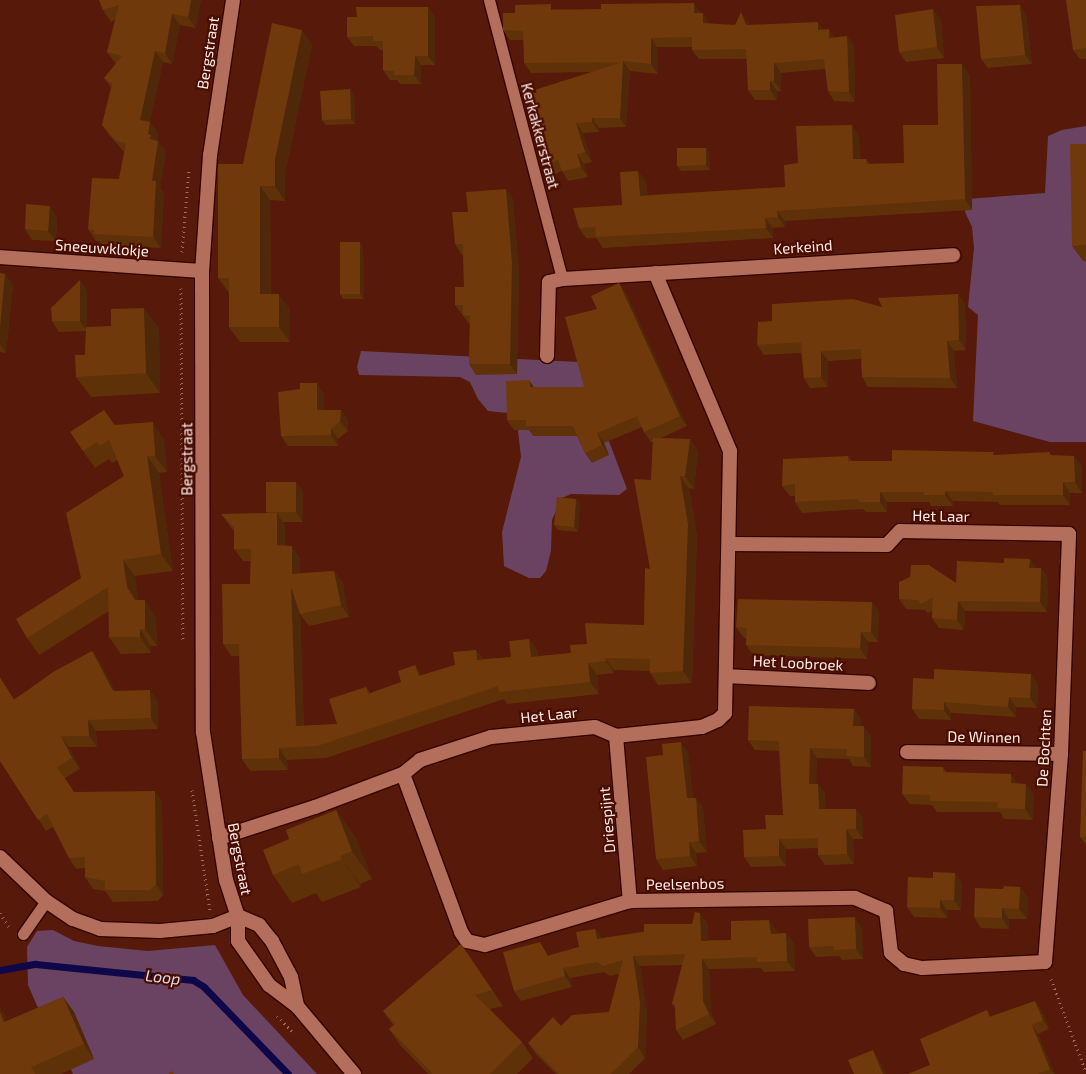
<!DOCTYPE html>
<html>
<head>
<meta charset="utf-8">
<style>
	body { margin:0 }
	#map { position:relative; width:1086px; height:1074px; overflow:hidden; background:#56190a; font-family:"Exo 2",sans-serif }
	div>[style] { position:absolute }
	.green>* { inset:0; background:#6a4362 }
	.stream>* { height:7px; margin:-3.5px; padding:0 3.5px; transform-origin:3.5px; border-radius:3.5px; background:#0e0749 }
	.path>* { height:3px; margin-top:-1.5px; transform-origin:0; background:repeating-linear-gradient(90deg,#996e64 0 1px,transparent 0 5px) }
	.roads { filter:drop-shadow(1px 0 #330500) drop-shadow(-1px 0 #330500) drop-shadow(0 1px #330500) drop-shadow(0 -1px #330500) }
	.service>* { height:11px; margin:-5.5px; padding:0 5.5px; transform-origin:5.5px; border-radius:5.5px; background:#b46e5c }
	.minor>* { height:14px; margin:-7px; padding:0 7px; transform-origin:7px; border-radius:7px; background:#b46e5c }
	.tertiary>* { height:14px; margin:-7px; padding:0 7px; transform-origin:7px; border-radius:7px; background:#b46e5c }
	.wall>* { inset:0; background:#5f3109 }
	.shaded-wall>* { inset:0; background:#4e2808 }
	.building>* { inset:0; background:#6f390b }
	span { translate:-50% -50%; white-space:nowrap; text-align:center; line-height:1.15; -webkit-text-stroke:4.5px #4a0d01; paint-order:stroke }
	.street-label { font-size:15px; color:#fcece8 }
	.water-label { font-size:16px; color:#d7dcf1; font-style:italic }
</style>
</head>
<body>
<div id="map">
	<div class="green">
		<div style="clip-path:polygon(1086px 126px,1086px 442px,1050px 442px,973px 421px,978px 315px,968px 307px,974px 248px,972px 227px,965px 212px,968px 199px,1045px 193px,1048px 136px,1062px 130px)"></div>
		<div style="clip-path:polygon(361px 351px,579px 362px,627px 489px,619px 495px,571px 494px,562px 498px,552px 520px,551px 551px,546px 571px,540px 578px,529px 578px,504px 566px,502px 532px,521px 457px,516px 414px,488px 411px,478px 399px,470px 382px,460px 377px,359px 375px,357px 367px)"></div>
		<div style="clip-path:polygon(53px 930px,74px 941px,98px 946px,148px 951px,215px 945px,243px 995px,317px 1074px,73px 1074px,50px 1023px,45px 1024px,28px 985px,27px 947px,37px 931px)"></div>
	</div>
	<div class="stream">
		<div style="left:0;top:970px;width:36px;rotate:-10deg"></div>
		<div style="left:35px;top:964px;width:159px;rotate:5.8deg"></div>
		<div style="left:193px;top:980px;width:13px;rotate:32deg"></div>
		<div style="left:204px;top:987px;width:121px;rotate:46deg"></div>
	</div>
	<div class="path">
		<div style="left:182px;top:252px;width:84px;rotate:-85.2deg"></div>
		<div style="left:181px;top:288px;width:354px;rotate:89.7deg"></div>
		<div style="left:192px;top:790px;width:121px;rotate:81.5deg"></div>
		<div style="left:0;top:913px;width:17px;rotate:57deg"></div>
		<div style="left:1051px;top:979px;width:99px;rotate:69.4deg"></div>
		<div style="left:277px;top:1016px;width:21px;rotate:45deg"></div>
	</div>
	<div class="roads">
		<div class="service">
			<div style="left:489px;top:0;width:288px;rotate:75.3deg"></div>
			<div style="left:23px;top:934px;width:40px;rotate:-55.1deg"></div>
		</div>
		<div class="minor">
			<div style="left:0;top:257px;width:202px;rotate:4deg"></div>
			<div style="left:547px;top:356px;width:74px;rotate:-88.5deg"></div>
			<div style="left:549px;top:282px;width:13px;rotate:-13deg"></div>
			<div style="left:562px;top:279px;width:392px;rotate:-3.5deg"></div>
			<div style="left:726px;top:676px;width:143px;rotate:2.8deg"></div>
			<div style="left:616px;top:736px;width:166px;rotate:85.2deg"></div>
			<div style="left:907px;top:752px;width:154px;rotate:0.7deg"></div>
			<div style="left:403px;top:774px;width:168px;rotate:69.8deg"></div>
			<div style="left:461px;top:932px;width:11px;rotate:56deg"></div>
			<div style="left:467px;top:941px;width:18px;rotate:13deg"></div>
			<div style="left:485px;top:945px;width:152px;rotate:-16.9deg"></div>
			<div style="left:630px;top:901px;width:225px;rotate:-0.8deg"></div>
			<div style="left:855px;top:898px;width:34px;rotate:23deg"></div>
			<div style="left:886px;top:911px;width:42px;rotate:83.2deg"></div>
			<div style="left:891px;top:953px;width:17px;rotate:40deg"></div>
			<div style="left:904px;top:964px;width:18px;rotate:13deg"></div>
			<div style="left:922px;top:968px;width:123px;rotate:-2.8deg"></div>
			<div style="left:1045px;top:962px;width:209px;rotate:-85.6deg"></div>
			<div style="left:1061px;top:754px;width:220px;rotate:-87.9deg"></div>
			<div style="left:1069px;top:534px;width:169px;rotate:-179deg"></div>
			<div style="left:900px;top:531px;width:19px;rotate:133deg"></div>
			<div style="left:887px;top:545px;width:158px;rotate:-179.6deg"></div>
			<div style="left:219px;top:838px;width:101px;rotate:-17.9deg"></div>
			<div style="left:315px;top:807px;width:94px;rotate:-20.6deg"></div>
			<div style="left:403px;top:774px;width:22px;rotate:-39deg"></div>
			<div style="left:420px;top:760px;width:75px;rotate:-17.9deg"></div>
			<div style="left:491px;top:737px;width:104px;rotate:-5.5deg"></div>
			<div style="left:595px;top:727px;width:23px;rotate:23deg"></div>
			<div style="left:616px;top:736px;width:86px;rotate:-6deg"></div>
			<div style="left:702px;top:727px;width:17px;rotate:-24deg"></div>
			<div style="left:718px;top:720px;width:10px;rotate:-45deg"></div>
			<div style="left:725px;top:713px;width:262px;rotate:-88.9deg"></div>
			<div style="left:730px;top:451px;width:193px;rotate:-112.8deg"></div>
			<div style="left:0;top:857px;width:64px;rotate:43.7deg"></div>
			<div style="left:46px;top:901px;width:32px;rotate:34deg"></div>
			<div style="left:73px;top:919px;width:29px;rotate:20deg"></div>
			<div style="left:100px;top:929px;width:60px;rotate:1.9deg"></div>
			<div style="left:160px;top:931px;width:53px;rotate:-5.4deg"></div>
			<div style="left:213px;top:926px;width:27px;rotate:-22deg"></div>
		</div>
		<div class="tertiary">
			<div style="left:233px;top:0;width:157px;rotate:98.4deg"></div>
			<div style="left:210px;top:155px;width:116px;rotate:93.9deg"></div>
			<div style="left:202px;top:271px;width:461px;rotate:89.9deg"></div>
			<div style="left:203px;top:732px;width:150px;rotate:81.2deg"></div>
			<div style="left:226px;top:880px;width:38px;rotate:72deg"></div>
			<div style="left:238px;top:916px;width:25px;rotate:90deg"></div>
			<div style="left:238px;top:941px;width:54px;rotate:54.8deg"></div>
			<div style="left:269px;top:985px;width:35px;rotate:37deg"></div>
			<div style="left:297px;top:1006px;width:89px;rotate:50deg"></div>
			<div style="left:238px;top:916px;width:23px;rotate:23deg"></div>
			<div style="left:259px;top:925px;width:21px;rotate:51deg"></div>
			<div style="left:272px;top:941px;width:41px;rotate:62.2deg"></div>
			<div style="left:291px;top:977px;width:30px;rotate:78deg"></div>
		</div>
	</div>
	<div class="wall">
		<div style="clip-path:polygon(99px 0,201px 0,196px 28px,180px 25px,172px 64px,163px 62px,150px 122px,158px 133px,157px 141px,158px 141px,166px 152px,160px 188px,164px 193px,161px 248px,102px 245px,99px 241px,96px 241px,88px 229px,119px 179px,124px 152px,110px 136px,102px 125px,111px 88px,104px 78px,116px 64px,107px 52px,115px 20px,111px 22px,103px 10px)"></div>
		<div style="clip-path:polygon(1086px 0,1086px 59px,1080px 59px,1073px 50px)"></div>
		<div style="clip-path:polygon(428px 7px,435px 16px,435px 65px,421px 65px,421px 84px,400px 84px,397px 80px,390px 80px,383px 70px,383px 50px,380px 50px,376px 46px,354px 46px,347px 37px,357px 17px)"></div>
		<div style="clip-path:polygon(555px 9px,701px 13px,709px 24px,735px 25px,748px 22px,749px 25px,823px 30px,835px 38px,847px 36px,854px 46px,855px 102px,834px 101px,828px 91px,825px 69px,781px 73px,781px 91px,777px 91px,777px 100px,755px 100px,748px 90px,747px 59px,699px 59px,692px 50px,692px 47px,657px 47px,658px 74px,630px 71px,626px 127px,599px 128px,599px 132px,583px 133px,592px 162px,584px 164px,588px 177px,568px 181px,562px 171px,555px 174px,548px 164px,591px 72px,531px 73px,524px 63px,524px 40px,510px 40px,503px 30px,515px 13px)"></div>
		<div style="clip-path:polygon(1026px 14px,1032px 64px,988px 68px,981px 59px)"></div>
		<div style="clip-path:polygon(941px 20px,944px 58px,906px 62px,899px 52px)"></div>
		<div style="clip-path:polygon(302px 30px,312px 45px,285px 174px,285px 201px,270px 200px,271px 294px,290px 309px,290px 342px,240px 342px,229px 327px,229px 293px,218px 278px,243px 164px)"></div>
		<div style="clip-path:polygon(970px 75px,972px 210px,785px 221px,785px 227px,773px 228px,773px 238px,603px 248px,596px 238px,586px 238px,579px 228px,622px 205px,638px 171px,646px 182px,647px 195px,785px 187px,798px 163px,852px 125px,859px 136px,860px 159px,866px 159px,870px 164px,904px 163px,938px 125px)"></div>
		<div style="clip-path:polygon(350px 89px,354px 94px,355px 124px,326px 125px,322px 120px)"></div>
		<div style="clip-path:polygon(1086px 144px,1086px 261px,1083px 261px,1072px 246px)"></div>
		<div style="clip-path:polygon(706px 148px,709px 153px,710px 170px,681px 171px,677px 166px)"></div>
		<div style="clip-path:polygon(506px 189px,513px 199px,519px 273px,517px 374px,476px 375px,469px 364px,470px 325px,455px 305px,464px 287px,463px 255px,462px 255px,455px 244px,468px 212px)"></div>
		<div style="clip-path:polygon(57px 217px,56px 241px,32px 240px,25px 229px)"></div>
		<div style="clip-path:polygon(360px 242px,363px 247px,364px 299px,343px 299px,340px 294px)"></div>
		<div style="clip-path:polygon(0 273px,5px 274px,13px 285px,6px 353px,0 352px)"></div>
		<div style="clip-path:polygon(80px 280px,87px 291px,87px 327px,159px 328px,160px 393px,91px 397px,76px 377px,85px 355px,86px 331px,59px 332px,52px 321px)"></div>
		<div style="clip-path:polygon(619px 283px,626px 293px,687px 426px,661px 438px,690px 439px,698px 451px,694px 489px,689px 488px,697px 536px,692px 683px,658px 685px,650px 673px,650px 671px,614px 670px,614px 673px,597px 675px,599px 694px,507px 704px,504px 699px,326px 758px,287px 760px,288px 770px,250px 771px,242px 759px,239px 656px,231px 656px,223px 644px,250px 584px,251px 561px,243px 561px,234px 549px,234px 531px,230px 526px,221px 514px,268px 513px,266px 512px,296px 482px,303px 492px,303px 522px,283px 522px,285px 526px,285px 545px,300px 558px,300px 573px,334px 571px,343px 583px,349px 617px,309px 626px,300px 614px,304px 726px,337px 724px,366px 687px,370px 693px,401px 682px,415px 665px,422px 675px,455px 665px,476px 650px,483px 659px,511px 657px,529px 639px,538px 651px,538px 656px,571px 653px,587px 644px,644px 625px,650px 569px,651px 480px,653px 442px,651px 442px,644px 432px,642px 427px,604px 443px,609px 455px,592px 463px,585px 453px,577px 436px,533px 436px,529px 430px,514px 430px,507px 420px,533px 387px,584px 387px,597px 309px)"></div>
		<div style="clip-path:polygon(958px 294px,965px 304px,966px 350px,954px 351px,957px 388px,868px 387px,862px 377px,861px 359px,828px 361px,828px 387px,810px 388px,804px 378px,801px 353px,764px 355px,757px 345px,772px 321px,882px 307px)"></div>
		<div style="clip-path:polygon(317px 383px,324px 394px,324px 410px,341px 410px,348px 420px,348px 431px,338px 439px,338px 446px,288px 446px,281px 436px,300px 389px)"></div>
		<div style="clip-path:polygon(104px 410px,115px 425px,164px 439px,167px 472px,159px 473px,173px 571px,135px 576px,138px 600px,156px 617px,157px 646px,151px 646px,151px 653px,121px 654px,109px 637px,109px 611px,39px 655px,27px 638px,81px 578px,124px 476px,117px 460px,112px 463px,109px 459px,95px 468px,83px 451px)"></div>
		<div style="clip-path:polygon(995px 455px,1051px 455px,1082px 466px,1082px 493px,1070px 493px,1070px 505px,1000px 505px,998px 502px,953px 501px,953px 506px,931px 506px,929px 502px,887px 502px,887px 512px,866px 512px,863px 509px,802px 513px,795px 502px,795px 496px,790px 496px,782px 486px,848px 456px,852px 461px,892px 461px)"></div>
		<div style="clip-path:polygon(576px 499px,580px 504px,578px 532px,558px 530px,554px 525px)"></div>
		<div style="clip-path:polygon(1030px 559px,1036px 568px,1041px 568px,1048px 578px,1047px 612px,965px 611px,964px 630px,939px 628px,932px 618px,932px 611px,928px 613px,925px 610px,906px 609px,899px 599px,910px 577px,956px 583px,1004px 563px)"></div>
		<div style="clip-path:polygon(872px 602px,879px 612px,878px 642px,868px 642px,867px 659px,753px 655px,746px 645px,746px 638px,744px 638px,736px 627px)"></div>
		<div style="clip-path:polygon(92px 651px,100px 662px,115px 691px,158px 701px,158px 729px,96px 731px,97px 747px,69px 747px,80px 769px,65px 778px,74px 792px,162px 802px,163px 895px,158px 901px,113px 902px,105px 891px,93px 889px,85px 877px,85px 868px,76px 869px,69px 858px,53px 827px,46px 831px,0 761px,0 677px,14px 699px)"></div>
		<div style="clip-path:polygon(1031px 674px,1038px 684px,1037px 708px,1016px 707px,1016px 717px,951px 713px,951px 720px,919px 719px,912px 709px,934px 679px)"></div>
		<div style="clip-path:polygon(854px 709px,861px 719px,860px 726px,871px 736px,871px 767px,853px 766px,849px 759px,817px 758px,816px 784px,825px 793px,825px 809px,863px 818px,863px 839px,853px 839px,854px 864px,825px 865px,818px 855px,818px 848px,786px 849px,786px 866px,751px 867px,744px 857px,766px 829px,783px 815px,779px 751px,755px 750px,748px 740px)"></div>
		<div style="clip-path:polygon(1086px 751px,1086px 845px,1080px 837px)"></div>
		<div style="clip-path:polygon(688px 752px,693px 798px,696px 798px,703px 808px,707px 852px,696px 853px,697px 866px,663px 870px,656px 859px)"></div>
		<div style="clip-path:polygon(943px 767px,946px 772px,1018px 784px,1034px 794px,1033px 820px,1004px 819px,1000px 812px,937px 812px,932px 805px,910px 804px,902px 794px)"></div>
		<div style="clip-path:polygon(336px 810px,356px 838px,372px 879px,360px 884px,361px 887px,322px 902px,316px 893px,292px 903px,273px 875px,289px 839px)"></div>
		<div style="clip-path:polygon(955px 873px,962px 883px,961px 910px,947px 910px,947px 918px,914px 917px,907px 907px,933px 878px)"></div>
		<div style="clip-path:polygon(1020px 887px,1028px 897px,1027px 919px,1009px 919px,1009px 929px,981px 928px,974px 917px,1003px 889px)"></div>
		<div style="clip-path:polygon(708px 923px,708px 940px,731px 940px,776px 930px,777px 934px,786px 933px,794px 943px,795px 971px,764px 972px,761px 968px,709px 969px,711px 1012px,716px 1024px,683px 1040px,676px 1030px,675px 1008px,672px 1004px,682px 965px,640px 966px,647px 1014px,645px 1058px,629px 1074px,556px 1074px,535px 1053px,528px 1043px,561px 1026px,609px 1012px,619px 974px,610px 976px,604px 972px,570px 978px,572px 987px,521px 1001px,514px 991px,549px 955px,579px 947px,595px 929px,602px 938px,692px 924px)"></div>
		<div style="clip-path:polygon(862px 928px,863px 959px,842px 960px,839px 956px,816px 957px,809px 947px)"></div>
		<div style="clip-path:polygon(461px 944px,503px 1006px,490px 1009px,522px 1042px,533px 1058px,517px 1074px,428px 1074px,400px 1045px,389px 1029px,393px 1025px,383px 1011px)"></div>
		<div style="clip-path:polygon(63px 997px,74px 1012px,94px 1059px,61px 1074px,0 1074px,0 1007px,3px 1012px,7px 1021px)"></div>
		<div style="clip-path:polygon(1035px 1001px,1042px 1011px,1049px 1029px,1038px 1034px,1055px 1074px,908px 1074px,930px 1065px,991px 1016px)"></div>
	</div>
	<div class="shaded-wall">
		<div style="clip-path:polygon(191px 0,201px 0,196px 28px,188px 17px)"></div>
		<div style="clip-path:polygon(694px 3px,701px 13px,694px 13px)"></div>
		<div style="clip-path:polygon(1020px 5px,1026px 14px,1032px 64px,1025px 55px)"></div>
		<div style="clip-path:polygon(428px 7px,435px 16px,435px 65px,428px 56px)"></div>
		<div style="clip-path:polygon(933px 9px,941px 20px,944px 58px,937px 47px)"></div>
		<div style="clip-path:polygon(741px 12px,748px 22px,753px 34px,746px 25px)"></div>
		<div style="clip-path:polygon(703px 13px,709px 23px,710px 33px,703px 23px)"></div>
		<div style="clip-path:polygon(172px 14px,180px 25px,172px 64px,165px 53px)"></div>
		<div style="clip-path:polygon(818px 22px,824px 31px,818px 30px)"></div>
		<div style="clip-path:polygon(829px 29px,836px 39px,829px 38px)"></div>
		<div style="clip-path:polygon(302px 30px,312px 45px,285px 174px,285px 201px,275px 186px,275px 159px)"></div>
		<div style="clip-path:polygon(847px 36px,854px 46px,855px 102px,849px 92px)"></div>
		<div style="clip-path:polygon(651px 38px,657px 47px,658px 74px,651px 64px)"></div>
		<div style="clip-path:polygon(155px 51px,163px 62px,148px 131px,140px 120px)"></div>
		<div style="clip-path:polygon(415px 56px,421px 65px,421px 84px,414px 75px)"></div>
		<div style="clip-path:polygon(623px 61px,630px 71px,626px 127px,620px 118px)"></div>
		<div style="clip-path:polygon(774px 63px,781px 73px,781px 91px,774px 81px)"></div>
		<div style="clip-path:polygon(962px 64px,970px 75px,972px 210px,965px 199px)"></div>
		<div style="clip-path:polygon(770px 81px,777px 91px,777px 100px,770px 90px)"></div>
		<div style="clip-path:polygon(350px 89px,354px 94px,355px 124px,351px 119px)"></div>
		<div style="clip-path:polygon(592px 118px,599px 128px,599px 132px,592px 122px)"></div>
		<div style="clip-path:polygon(150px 122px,158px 133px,156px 142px,158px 141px,166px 152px,160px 188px,164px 193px,161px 248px,153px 237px,150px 139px,148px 134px)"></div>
		<div style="clip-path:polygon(576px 123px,583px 133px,592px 162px,585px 152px)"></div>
		<div style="clip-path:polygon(852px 125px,859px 136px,860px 170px,853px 159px)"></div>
		<div style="clip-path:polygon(706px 148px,709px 153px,710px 170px,706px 165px)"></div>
		<div style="clip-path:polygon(577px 154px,584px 164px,588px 177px,581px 167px)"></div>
		<div style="clip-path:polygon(638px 171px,646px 182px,647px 206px,640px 196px)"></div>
		<div style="clip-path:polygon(260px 186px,270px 200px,271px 309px,260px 294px)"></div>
		<div style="clip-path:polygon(506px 189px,513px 199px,519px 273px,517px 374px,510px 364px)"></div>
		<div style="clip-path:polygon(50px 206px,57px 217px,56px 241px,48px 231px)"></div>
		<div style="clip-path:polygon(777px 211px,785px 221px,785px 227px,778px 217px)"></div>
		<div style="clip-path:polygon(765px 218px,773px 228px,773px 238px,766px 228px)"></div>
		<div style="clip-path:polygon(360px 242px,363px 247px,364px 299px,360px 294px)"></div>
		<div style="clip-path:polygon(5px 274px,13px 285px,6px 353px,0 344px,0 327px)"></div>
		<div style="clip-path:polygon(80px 280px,87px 291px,87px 331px,80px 321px)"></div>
		<div style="clip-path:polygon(619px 283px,626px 293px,687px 426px,680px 416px)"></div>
		<div style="clip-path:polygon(279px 294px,290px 309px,290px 342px,279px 327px)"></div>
		<div style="clip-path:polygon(958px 294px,965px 304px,966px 350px,959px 340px)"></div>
		<div style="clip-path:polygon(144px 308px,159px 328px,160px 393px,146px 373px)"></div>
		<div style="clip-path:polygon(947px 341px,954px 351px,957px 388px,950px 378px)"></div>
		<div style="clip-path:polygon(821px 351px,828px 361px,828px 387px,821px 377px)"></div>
		<div style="clip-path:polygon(529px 380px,536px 390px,530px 387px)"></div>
		<div style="clip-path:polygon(317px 383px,324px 394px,324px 420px,317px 410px)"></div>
		<div style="clip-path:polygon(341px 410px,348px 420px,348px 431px,340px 421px)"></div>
		<div style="clip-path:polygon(153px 422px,164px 439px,167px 472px,155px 456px)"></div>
		<div style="clip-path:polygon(331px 429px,338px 439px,338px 446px,331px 435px)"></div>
		<div style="clip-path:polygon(597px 433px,604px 443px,609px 455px,602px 445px)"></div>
		<div style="clip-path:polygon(690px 439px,698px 451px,694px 489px,685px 476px)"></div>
		<div style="clip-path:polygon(147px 456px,159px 473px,173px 571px,161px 554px)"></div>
		<div style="clip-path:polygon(1074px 456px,1082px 466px,1082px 493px,1075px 482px)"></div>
		<div style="clip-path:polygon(680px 476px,689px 488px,697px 536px,692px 683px,683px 671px)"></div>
		<div style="clip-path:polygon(296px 482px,303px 492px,303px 522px,296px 512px)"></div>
		<div style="clip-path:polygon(1063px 482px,1070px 493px,1070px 505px,1063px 495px)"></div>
		<div style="clip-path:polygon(945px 491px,953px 501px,953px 506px,945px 495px)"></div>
		<div style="clip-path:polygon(880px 492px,887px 502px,887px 512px,880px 502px)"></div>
		<div style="clip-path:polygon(576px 499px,580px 504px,578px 532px,574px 527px)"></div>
		<div style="clip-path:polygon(277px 513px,285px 526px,285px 558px,277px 545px)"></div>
		<div style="clip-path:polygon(292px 546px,300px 558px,300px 586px,292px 574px)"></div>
		<div style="clip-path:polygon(1030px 559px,1037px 569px,1029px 568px)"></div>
		<div style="clip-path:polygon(123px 560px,135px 576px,139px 604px,145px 600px,156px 617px,157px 646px,145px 629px,127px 587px)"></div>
		<div style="clip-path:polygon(1041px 568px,1048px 578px,1047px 612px,1040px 602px)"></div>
		<div style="clip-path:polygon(334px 571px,343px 583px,349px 617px,341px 605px)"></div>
		<div style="clip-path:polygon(291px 587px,300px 599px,304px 738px,296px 726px)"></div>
		<div style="clip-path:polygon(958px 601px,965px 611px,964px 630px,957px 620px)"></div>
		<div style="clip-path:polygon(872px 602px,879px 612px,878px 642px,871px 632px)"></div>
		<div style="clip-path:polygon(140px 629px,151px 646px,151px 653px,140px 637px)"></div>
		<div style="clip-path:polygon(861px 632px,868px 642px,867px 659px,860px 648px)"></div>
		<div style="clip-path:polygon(529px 639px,538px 651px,540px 669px,531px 657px)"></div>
		<div style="clip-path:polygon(476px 650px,484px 662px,477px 660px)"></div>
		<div style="clip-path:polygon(92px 651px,100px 662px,121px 702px,113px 691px)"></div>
		<div style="clip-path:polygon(605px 658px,614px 670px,614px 673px,606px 661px)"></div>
		<div style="clip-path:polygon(588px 663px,597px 675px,599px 694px,590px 682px)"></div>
		<div style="clip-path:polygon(415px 665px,424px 678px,419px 676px)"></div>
		<div style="clip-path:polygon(1031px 674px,1038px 684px,1037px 708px,1030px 698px)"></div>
		<div style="clip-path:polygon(150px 690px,158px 701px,158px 729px,151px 718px)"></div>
		<div style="clip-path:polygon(1009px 697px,1016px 707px,1016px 717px,1008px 707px)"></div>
		<div style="clip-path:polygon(944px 702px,951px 713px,951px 720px,944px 710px)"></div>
		<div style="clip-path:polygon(854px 709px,861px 719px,860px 735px,853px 726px)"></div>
		<div style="clip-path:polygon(88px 720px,96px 731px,97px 747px,89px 736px)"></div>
		<div style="clip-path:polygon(864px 726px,871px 736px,871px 767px,864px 757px)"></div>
		<div style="clip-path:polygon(61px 736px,69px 747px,80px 769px,72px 758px)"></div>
		<div style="clip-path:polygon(681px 742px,688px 752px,694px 809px,687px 798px)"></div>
		<div style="clip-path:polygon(279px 748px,287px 760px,288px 770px,279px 758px)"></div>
		<div style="clip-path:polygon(810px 748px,817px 758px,816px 794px,809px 784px)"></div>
		<div style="clip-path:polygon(1011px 774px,1019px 785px,1011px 783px)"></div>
		<div style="clip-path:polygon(818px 784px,825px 793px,826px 819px,819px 809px)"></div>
		<div style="clip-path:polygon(1026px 784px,1034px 794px,1033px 820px,1025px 809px)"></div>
		<div style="clip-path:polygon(155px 791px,162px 802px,163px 895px,156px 884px)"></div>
		<div style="clip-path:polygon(696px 798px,703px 808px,707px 852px,699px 841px)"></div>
		<div style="clip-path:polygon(856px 809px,863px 818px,863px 839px,856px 829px)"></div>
		<div style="clip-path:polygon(336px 810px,356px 838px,372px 879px,352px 851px)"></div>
		<div style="clip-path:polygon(846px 829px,853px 839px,854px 864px,847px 854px)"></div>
		<div style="clip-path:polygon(779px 839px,786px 849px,786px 866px,779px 856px)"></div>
		<div style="clip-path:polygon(689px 842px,696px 853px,697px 866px,690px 856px)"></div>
		<div style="clip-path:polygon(340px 856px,360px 884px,361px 887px,342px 859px)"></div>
		<div style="clip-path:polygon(955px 873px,962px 883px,961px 910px,954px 900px)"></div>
		<div style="clip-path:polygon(1020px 887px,1028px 897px,1027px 919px,1019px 909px)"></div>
		<div style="clip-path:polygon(940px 900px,947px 910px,947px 918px,940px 908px)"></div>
		<div style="clip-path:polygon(1002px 908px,1009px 919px,1009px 929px,1002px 918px)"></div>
		<div style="clip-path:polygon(700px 913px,708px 923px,708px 951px,701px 941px)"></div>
		<div style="clip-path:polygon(855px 917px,862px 928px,863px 959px,856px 949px)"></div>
		<div style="clip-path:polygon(769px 920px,776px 930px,778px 944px,771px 934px)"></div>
		<div style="clip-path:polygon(595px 929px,603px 939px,597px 939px)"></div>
		<div style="clip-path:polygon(786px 933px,794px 943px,795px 971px,787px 961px)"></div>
		<div style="clip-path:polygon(633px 956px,640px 966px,647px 1014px,645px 1058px,638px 1047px)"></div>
		<div style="clip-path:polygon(702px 959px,709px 969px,711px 1012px,716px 1024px,709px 1014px,703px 1001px)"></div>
		<div style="clip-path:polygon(563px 968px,570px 978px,572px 987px,565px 976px)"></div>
		<div style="clip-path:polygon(63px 997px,74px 1012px,94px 1059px,84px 1044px)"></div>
		<div style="clip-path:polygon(1035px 1001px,1042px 1011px,1049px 1029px,1043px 1020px)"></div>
		<div style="clip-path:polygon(0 1007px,3px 1012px,15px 1037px,4px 1022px,0 1013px)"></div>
		<div style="clip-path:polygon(1032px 1025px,1038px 1034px,1055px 1074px,1054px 1074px,1050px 1069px)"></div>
		<div style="clip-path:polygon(873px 1050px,879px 1059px,886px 1074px,883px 1074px)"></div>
	</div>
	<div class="building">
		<div style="clip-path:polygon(99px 0,191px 0,188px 17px,172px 14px,165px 53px,155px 51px,140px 120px,150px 122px,148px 134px,151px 135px,150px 139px,158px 141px,152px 181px,156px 181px,153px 237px,94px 234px,94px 230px,88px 229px,92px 178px,119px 179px,126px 143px,116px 141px,102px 125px,112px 84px,104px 78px,122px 56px,107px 52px,119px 5px,103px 10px)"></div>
		<div style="clip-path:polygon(1066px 0,1086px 0,1086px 48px,1073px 50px)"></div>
		<div style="clip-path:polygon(694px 3px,694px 13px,703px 13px,703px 23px,735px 25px,741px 12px,746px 25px,818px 22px,818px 30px,829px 29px,829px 38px,847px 36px,849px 92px,828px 91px,824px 59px,774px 63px,774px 81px,770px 81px,770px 90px,748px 90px,746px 49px,692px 50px,692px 37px,651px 38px,651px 64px,623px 61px,620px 118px,592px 118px,592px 122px,576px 123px,585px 152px,577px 154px,581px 167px,562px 171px,558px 160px,548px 164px,525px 93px,623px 62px,524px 63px,523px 31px,503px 30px,503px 13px,515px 13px,515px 5px,551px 4px,551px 10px,601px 9px,601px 4px)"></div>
		<div style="clip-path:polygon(1020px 5px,1025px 55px,981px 59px,976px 6px)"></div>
		<div style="clip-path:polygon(356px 7px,428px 7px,428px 56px,415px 56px,414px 75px,394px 75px,394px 71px,383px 70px,383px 41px,373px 41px,373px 36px,347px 37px,347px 17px,357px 17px)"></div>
		<div style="clip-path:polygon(933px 9px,937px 47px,899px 52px,895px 15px)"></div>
		<div style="clip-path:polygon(272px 23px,302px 30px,275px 159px,275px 186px,260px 186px,260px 294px,279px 294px,279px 327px,229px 327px,229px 278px,218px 278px,218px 164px,243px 164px)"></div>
		<div style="clip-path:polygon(937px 64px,962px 64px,965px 199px,777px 211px,778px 217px,765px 218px,766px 228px,596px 237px,595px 227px,579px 228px,573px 208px,622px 205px,620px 172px,638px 171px,640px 196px,785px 187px,784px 165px,798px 163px,796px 126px,852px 125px,853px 159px,866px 159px,866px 164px,904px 163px,903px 125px,938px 125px)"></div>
		<div style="clip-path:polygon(350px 89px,351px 119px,322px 120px,320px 91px)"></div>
		<div style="clip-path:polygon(1070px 144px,1086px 144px,1086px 245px,1072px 246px)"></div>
		<div style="clip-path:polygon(677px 148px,706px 148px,706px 165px,677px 166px)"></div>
		<div style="clip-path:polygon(506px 189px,512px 263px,510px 364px,469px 364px,470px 316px,463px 315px,463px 305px,455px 305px,455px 287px,464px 287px,463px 244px,455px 244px,452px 212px,468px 212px,466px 192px)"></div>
		<div style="clip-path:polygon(26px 204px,50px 206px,48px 231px,25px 229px)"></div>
		<div style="clip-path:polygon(340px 242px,360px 242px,360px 294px,340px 294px)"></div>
		<div style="clip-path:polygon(0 273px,5px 274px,0 327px)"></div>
		<div style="clip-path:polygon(80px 280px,80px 321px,52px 321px,51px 308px)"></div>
		<div style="clip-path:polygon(619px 283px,680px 416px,644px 432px,637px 416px,597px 433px,602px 445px,585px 453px,573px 426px,526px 426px,526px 420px,507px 420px,506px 381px,529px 380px,530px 387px,584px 387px,565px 317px,597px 309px,591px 296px)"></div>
		<div style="clip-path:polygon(958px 294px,959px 340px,947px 341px,950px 378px,862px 377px,861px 349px,821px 351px,821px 377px,804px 378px,801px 342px,757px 345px,758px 322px,772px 321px,772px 304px,853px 299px,882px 307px,878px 298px)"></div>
		<div style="clip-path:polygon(144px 308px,146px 373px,76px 377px,75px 355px,85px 355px,86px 327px,111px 326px,111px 309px)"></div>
		<div style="clip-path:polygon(300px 383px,317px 383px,317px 410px,341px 410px,340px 421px,331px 429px,331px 435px,281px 436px,278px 392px,300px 389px)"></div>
		<div style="clip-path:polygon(104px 410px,114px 425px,153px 422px,155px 456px,147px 456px,161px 554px,123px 560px,127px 587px,135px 600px,145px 600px,145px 629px,140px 629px,140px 637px,109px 637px,108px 587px,27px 638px,16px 619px,81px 578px,66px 513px,124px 476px,109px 440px,100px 446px,97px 442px,83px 451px,70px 432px)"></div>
		<div style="clip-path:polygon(653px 438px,690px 439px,685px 476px,680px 476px,688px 524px,683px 671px,650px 673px,650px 659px,605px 658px,606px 661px,588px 663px,590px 682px,499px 692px,498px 686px,317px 746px,279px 748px,279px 758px,242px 759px,239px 644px,223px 644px,222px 584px,250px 584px,251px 549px,234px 549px,234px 527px,221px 514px,277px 513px,277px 545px,292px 546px,292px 574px,334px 571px,341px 605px,300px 614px,291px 587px,296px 726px,337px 724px,329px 699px,366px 687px,368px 694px,401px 682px,398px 671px,415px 665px,419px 676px,455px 665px,453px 652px,476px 650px,477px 660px,511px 657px,509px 641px,529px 639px,531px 657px,571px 653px,570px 645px,587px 644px,585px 623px,644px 625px,645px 568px,650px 569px,634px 479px,651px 480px)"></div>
		<div style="clip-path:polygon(892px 450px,994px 452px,993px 455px,1049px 452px,1051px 455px,1074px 456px,1075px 482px,1063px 482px,1063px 495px,993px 495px,993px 492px,945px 491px,945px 495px,924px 495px,924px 492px,880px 492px,880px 502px,859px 502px,858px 499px,795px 502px,795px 484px,782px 486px,783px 459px,848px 456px,848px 461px,892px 461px)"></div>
		<div style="clip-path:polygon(266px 482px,296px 482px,296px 512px,266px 512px)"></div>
		<div style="clip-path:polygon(557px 497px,576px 499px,574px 527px,554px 525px)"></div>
		<div style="clip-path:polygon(1004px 558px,1030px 559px,1029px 568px,1041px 568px,1040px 602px,958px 601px,957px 620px,932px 618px,933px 597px,921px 604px,918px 600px,899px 599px,899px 582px,910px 577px,911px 565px,929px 565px,956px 583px,957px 561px,1004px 563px)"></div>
		<div style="clip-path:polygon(738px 599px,872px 602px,871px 632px,861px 632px,860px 648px,746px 645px,747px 628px,736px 627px)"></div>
		<div style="clip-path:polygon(92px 651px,113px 691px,150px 690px,151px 718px,88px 720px,89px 736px,61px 736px,72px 758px,57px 767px,74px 792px,155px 791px,156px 884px,150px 890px,105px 890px,105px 881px,85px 877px,85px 857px,69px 858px,47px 814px,38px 820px,0 761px,0 678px,14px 700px,53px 672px)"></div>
		<div style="clip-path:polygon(934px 669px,1031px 674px,1030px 698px,1009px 697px,1008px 707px,944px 702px,944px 710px,912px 709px,913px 678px,934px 679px)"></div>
		<div style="clip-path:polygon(749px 706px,854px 709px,853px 726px,864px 726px,864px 757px,846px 756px,847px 749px,810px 748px,809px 784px,818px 784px,819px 809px,856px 809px,856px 829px,846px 829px,847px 854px,818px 855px,818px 838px,779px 839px,779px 856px,744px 857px,743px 830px,766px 829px,765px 815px,783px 815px,779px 741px,748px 740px)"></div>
		<div style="clip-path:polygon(681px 742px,687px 798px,696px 798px,699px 841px,689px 842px,690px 856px,656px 859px,646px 757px,663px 755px,662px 744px)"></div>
		<div style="clip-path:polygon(1083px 751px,1086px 751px,1086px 837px,1080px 837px)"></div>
		<div style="clip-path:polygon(903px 766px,943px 767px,943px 772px,1011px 774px,1011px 783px,1026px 784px,1025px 809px,997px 808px,998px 802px,930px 801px,930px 795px,902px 794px)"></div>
		<div style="clip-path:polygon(336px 810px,352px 851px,340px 856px,342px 859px,302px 874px,299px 864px,273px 875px,263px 850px,289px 839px,286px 830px)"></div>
		<div style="clip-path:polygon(933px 872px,955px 873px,954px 900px,940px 900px,940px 908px,907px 907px,908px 877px,933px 878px)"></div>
		<div style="clip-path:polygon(1004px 886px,1020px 887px,1019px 909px,1002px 908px,1002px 918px,974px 917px,975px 888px,1003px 889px)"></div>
		<div style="clip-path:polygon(695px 912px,700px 913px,701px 941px,731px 940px,731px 921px,769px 920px,771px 934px,786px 933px,787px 961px,757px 962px,757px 957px,702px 959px,703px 1001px,709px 1014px,676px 1030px,675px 1004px,672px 1004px,685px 954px,633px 956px,640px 1003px,638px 1047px,611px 1074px,559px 1074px,528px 1043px,553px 1017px,561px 1026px,572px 1015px,609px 1012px,623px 960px,603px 966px,597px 962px,563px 968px,565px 976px,514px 991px,503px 952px,540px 942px,548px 956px,579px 947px,576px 932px,595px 929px,597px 939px,644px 932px,644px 924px,692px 924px)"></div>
		<div style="clip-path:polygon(855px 917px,856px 949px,834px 950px,834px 946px,809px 947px,808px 919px)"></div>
		<div style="clip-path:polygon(461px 944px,492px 990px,475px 995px,522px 1042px,490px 1074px,431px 1074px,432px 1073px,389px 1029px,395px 1024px,383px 1011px)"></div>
		<div style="clip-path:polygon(63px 997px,84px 1044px,31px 1067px,35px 1074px,0 1074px,0 1013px,4px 1022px)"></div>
		<div style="clip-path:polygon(1035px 1001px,1043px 1020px,1032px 1025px,1050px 1069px,1038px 1074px,908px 1074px,930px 1065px,920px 1039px,987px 1010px,990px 1017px)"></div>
		<div style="clip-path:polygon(873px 1050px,883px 1074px,854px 1074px,848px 1060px)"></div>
		<div style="clip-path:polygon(172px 1071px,174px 1074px,168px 1074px)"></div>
	</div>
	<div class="street-label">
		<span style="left:208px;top:53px;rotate:-81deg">Bergstraat</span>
		<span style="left:540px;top:136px;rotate:75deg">Kerkakkerstraat</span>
		<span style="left:803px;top:247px;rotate:-4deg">Kerkeind</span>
		<span style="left:102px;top:248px;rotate:4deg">Sneeuwklokje</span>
		<span style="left:187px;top:459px;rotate:-90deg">Bergstraat</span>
		<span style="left:941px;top:516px;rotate:1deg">Het Laar</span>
		<span style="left:798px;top:663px;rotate:3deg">Het Loobroek</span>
		<span style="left:549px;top:715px;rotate:-6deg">Het Laar</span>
		<span style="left:984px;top:737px;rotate:1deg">De Winnen</span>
		<span style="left:1044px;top:748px;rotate:-87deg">De Bochten</span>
		<span style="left:607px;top:820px;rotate:-95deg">Driespijnt</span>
		<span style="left:240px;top:859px;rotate:79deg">Bergstraat</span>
		<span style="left:685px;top:884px;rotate:-1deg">Peelsenbos</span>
	</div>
	<div class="water-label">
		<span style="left:163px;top:977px;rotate:6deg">Loop</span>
	</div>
</div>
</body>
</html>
